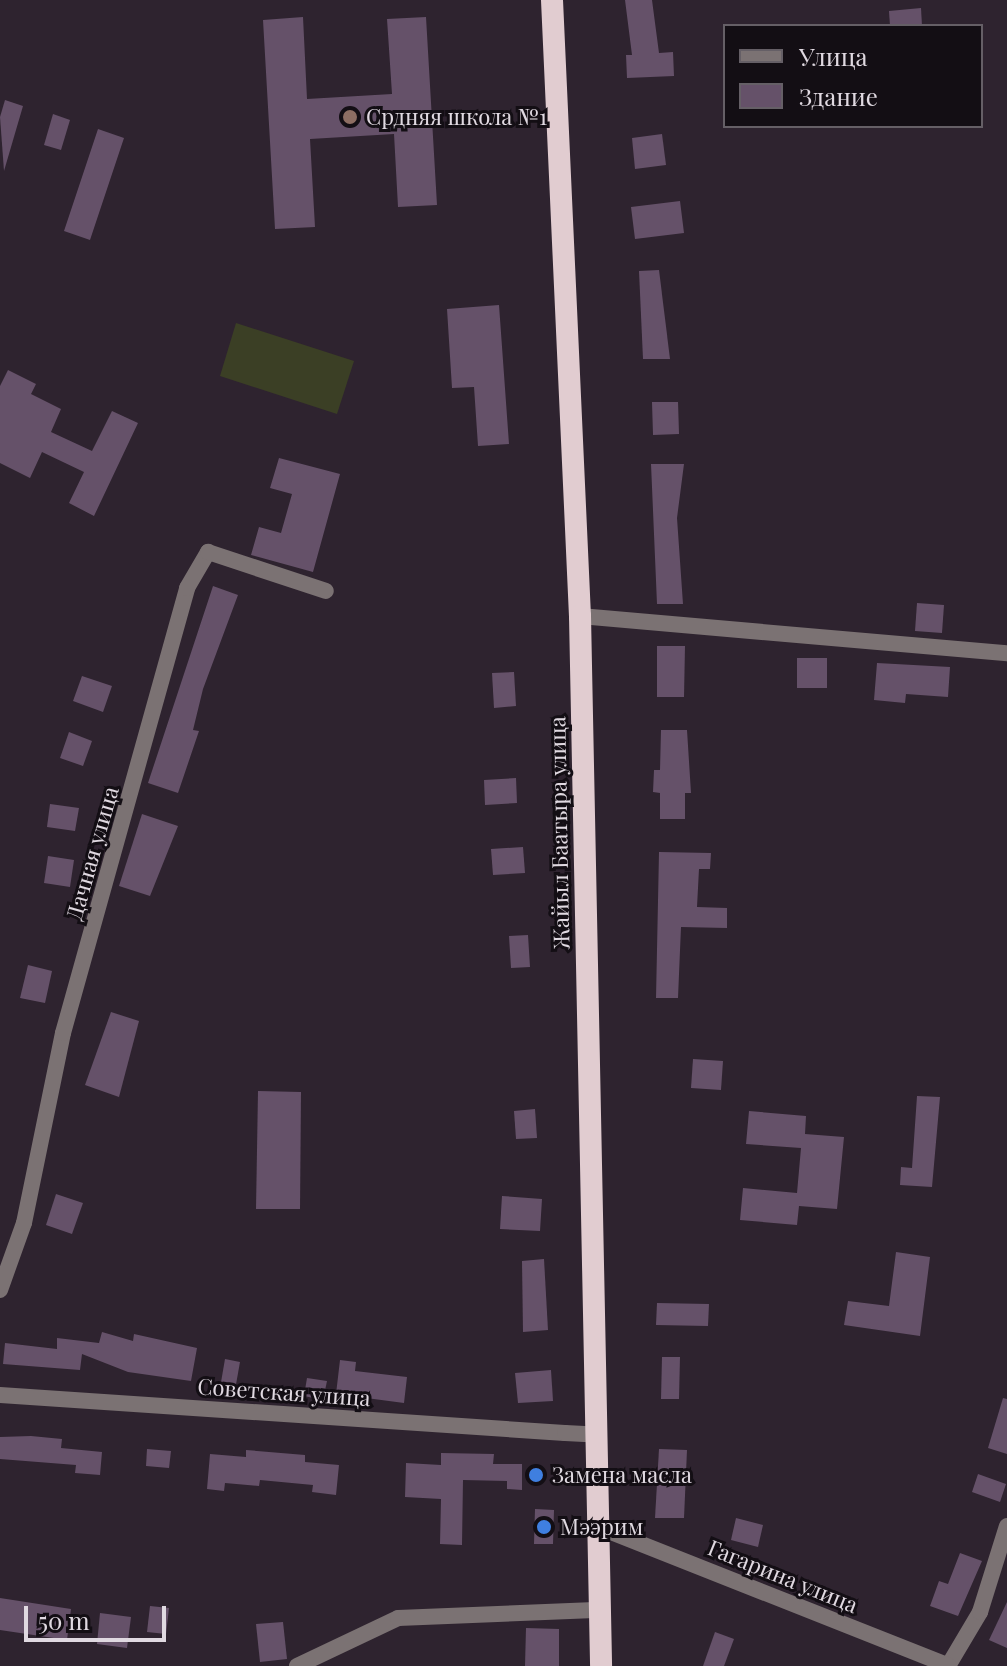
<!DOCTYPE html>
<html>
<head>
<meta charset="utf-8">
<style>
	body { margin:0 }
	#map { position:relative; width:1007px; height:1666px; overflow:hidden; background:#2e232f; font-family:"Playfair Display",serif }
	div>[style] { position:absolute }
	.green>* { inset:0; background:#3b3f25 }
	.building>* { inset:0; background:#655169 }
	.minor>* { height:16px; margin:-8px; padding:0 8px; transform-origin:8px; border-radius:8px; background:#7b7273 }
	.tertiary>* { height:16px; margin:-8px; padding:0 8px; transform-origin:8px; border-radius:8px; background:#7b7273 }
	.trunk>* { height:22px; margin:-11px; padding:0 11px; transform-origin:11px; border-radius:11px; background:#e1ccd0 }
	.dots>* { width:22px; height:22px; translate:-50% -50%; box-sizing:border-box; border:4px solid #130e14; border-radius:50% }
	span { translate:-50% -50%; white-space:nowrap; text-align:center; line-height:1.15; -webkit-text-stroke:6px #130e14; paint-order:stroke }
	.poi-label { font-size:22px; color:#e0d9e1 }
	.left { translate:0 -50%; text-align:left }
	.street-label { font-size:22px; color:#e0d9e1 }
	.legend { position:absolute; left:723px; top:24px; width:260px; height:104px; box-sizing:border-box; background:#130e14; border:2px solid #655f66; margin:0; padding:10px 14px; list-style:none; font-size:24px; color:#e0d9e1 }
	.legend li { display:flex; align-items:center; gap:16px; height:40px }
	.legend b { width:40px; border:2px solid #655f66 }
	.scale { position:absolute; left:24px; top:1606px; width:142px; height:36px; box-sizing:border-box; border:4px solid #e0d9e1; border-top:0; padding-left:10px; font-size:24px; line-height:28px; white-space:nowrap; color:#e0d9e1; -webkit-text-stroke:6px #130e14; paint-order:stroke }
</style>
</head>
<body>
<div id="map">
	<div class="green">
		<div style="clip-path:polygon(236px 323px,354px 361px,337px 414px,220px 376px)"></div>
	</div>
	<div class="building">
		<div style="clip-path:polygon(625px 0,652px 0,659px 53px,673px 52px,674px 76px,627px 78px,626px 55px,632px 55px)"></div>
		<div style="clip-path:polygon(921px 8px,922px 26px,890px 26px,889px 11px)"></div>
		<div style="clip-path:polygon(303px 17px,307px 99px,392px 94px,387px 19px,426px 17px,437px 205px,398px 207px,394px 134px,310px 139px,315px 227px,275px 229px,263px 20px)"></div>
		<div style="clip-path:polygon(5px 100px,23px 106px,4px 171px,0 117px)"></div>
		<div style="clip-path:polygon(53px 114px,70px 120px,61px 150px,44px 145px)"></div>
		<div style="clip-path:polygon(98px 129px,124px 138px,90px 240px,64px 231px)"></div>
		<div style="clip-path:polygon(662px 134px,666px 165px,635px 169px,632px 138px)"></div>
		<div style="clip-path:polygon(680px 201px,684px 233px,635px 239px,631px 207px)"></div>
		<div style="clip-path:polygon(659px 270px,670px 359px,643px 359px,639px 271px)"></div>
		<div style="clip-path:polygon(499px 305px,509px 444px,478px 446px,474px 387px,452px 388px,447px 309px)"></div>
		<div style="clip-path:polygon(8px 370px,36px 384px,31px 394px,61px 409px,51px 432px,92px 451px,112px 411px,138px 423px,94px 516px,69px 503px,84px 472px,42px 452px,30px 478px,0 463px,0 386px)"></div>
		<div style="clip-path:polygon(652px 402px,678px 402px,679px 434px,653px 435px)"></div>
		<div style="clip-path:polygon(279px 458px,340px 474px,313px 572px,251px 555px,259px 527px,281px 533px,292px 494px,270px 488px)"></div>
		<div style="clip-path:polygon(651px 464px,684px 464px,677px 518px,683px 604px,657px 604px)"></div>
		<div style="clip-path:polygon(213px 586px,238px 595px,203px 689px,193px 730px,199px 731px,178px 793px,148px 783px)"></div>
		<div style="clip-path:polygon(917px 603px,944px 605px,942px 633px,915px 631px)"></div>
		<div style="clip-path:polygon(657px 646px,685px 646px,684px 697px,657px 697px)"></div>
		<div style="clip-path:polygon(797px 658px,827px 658px,827px 688px,797px 688px)"></div>
		<div style="clip-path:polygon(877px 663px,950px 667px,948px 697px,906px 694px,905px 703px,874px 700px)"></div>
		<div style="clip-path:polygon(514px 672px,516px 706px,494px 708px,492px 673px)"></div>
		<div style="clip-path:polygon(82px 676px,112px 686px,103px 712px,73px 701px)"></div>
		<div style="clip-path:polygon(661px 730px,687px 730px,691px 793px,685px 793px,685px 819px,660px 819px,660px 793px,653px 792px,654px 770px,660px 770px)"></div>
		<div style="clip-path:polygon(69px 732px,92px 741px,83px 766px,60px 758px)"></div>
		<div style="clip-path:polygon(516px 778px,517px 803px,485px 805px,484px 780px)"></div>
		<div style="clip-path:polygon(50px 804px,79px 808px,75px 831px,47px 827px)"></div>
		<div style="clip-path:polygon(142px 814px,178px 826px,150px 896px,119px 886px)"></div>
		<div style="clip-path:polygon(523px 847px,525px 873px,493px 875px,491px 849px)"></div>
		<div style="clip-path:polygon(659px 852px,711px 853px,710px 869px,699px 869px,697px 907px,727px 908px,727px 928px,681px 927px,678px 998px,656px 998px)"></div>
		<div style="clip-path:polygon(48px 856px,74px 860px,70px 887px,44px 883px)"></div>
		<div style="clip-path:polygon(528px 935px,530px 967px,511px 968px,509px 936px)"></div>
		<div style="clip-path:polygon(28px 965px,52px 971px,45px 1003px,20px 998px)"></div>
		<div style="clip-path:polygon(111px 1012px,139px 1021px,119px 1097px,85px 1085px)"></div>
		<div style="clip-path:polygon(693px 1059px,723px 1061px,721px 1090px,691px 1088px)"></div>
		<div style="clip-path:polygon(258px 1091px,301px 1092px,300px 1209px,256px 1209px)"></div>
		<div style="clip-path:polygon(917px 1096px,940px 1097px,932px 1187px,900px 1185px,901px 1167px,912px 1168px)"></div>
		<div style="clip-path:polygon(535px 1109px,537px 1138px,516px 1139px,514px 1111px)"></div>
		<div style="clip-path:polygon(749px 1111px,806px 1116px,805px 1134px,844px 1137px,837px 1209px,799px 1206px,797px 1225px,740px 1220px,743px 1188px,797px 1193px,801px 1148px,746px 1144px)"></div>
		<div style="clip-path:polygon(56px 1194px,83px 1203px,72px 1234px,46px 1225px)"></div>
		<div style="clip-path:polygon(502px 1196px,542px 1199px,540px 1231px,500px 1229px)"></div>
		<div style="clip-path:polygon(896px 1252px,930px 1257px,920px 1336px,844px 1325px,848px 1301px,889px 1306px)"></div>
		<div style="clip-path:polygon(544px 1259px,548px 1330px,523px 1332px,522px 1261px)"></div>
		<div style="clip-path:polygon(657px 1303px,709px 1304px,708px 1326px,656px 1325px)"></div>
		<div style="clip-path:polygon(102px 1332px,133px 1341px,134px 1334px,197px 1348px,191px 1381px,128px 1372px,82px 1354px,80px 1370px,3px 1364px,5px 1343px,57px 1349px,57px 1338px,99px 1343px)"></div>
		<div style="clip-path:polygon(662px 1357px,680px 1357px,679px 1399px,661px 1399px)"></div>
		<div style="clip-path:polygon(225px 1359px,240px 1362px,235px 1390px,220px 1388px)"></div>
		<div style="clip-path:polygon(340px 1360px,356px 1362px,355px 1371px,407px 1377px,404px 1403px,336px 1394px)"></div>
		<div style="clip-path:polygon(551px 1370px,553px 1401px,518px 1403px,515px 1373px)"></div>
		<div style="clip-path:polygon(307px 1378px,327px 1381px,323px 1400px,304px 1396px)"></div>
		<div style="clip-path:polygon(1003px 1398px,1007px 1399px,1007px 1454px,988px 1448px)"></div>
		<div style="clip-path:polygon(31px 1436px,62px 1439px,61px 1448px,102px 1452px,100px 1475px,75px 1473px,76px 1465px,0 1459px,0 1437px)"></div>
		<div style="clip-path:polygon(147px 1449px,171px 1451px,169px 1468px,146px 1466px)"></div>
		<div style="clip-path:polygon(659px 1449px,687px 1450px,684px 1518px,655px 1518px)"></div>
		<div style="clip-path:polygon(246px 1450px,305px 1455px,305px 1462px,339px 1465px,336px 1495px,312px 1492px,313px 1485px,260px 1480px,259px 1486px,225px 1483px,224px 1491px,207px 1489px,210px 1454px,246px 1457px)"></div>
		<div style="clip-path:polygon(441px 1453px,494px 1454px,493px 1464px,522px 1464px,522px 1490px,507px 1489px,507px 1481px,463px 1480px,462px 1545px,440px 1544px,441px 1499px,405px 1497px,406px 1463px,441px 1465px)"></div>
		<div style="clip-path:polygon(978px 1474px,1006px 1484px,1000px 1502px,972px 1492px)"></div>
		<div style="clip-path:polygon(535px 1509px,554px 1510px,553px 1544px,534px 1544px)"></div>
		<div style="clip-path:polygon(736px 1518px,763px 1525px,758px 1547px,731px 1540px)"></div>
		<div style="clip-path:polygon(960px 1553px,982px 1561px,958px 1616px,930px 1606px,939px 1581px,948px 1584px)"></div>
		<div style="clip-path:polygon(0 1598px,71px 1609px,67px 1640px,0 1630px)"></div>
		<div style="clip-path:polygon(1007px 1602px,1007px 1648px,989px 1640px)"></div>
		<div style="clip-path:polygon(150px 1606px,169px 1608px,166px 1634px,147px 1632px)"></div>
		<div style="clip-path:polygon(100px 1613px,131px 1617px,127px 1648px,97px 1644px)"></div>
		<div style="clip-path:polygon(283px 1622px,287px 1659px,260px 1662px,256px 1624px)"></div>
		<div style="clip-path:polygon(526px 1628px,559px 1629px,559px 1666px,525px 1666px)"></div>
		<div style="clip-path:polygon(715px 1632px,734px 1639px,724px 1666px,703px 1666px)"></div>
	</div>
	<div class="minor">
		<div style="left:580px;top:616px;width:429px;rotate:5deg"></div>
		<div style="left:0;top:1290px;width:71px;rotate:-70.3deg"></div>
		<div style="left:24px;top:1223px;width:194px;rotate:-78.4deg"></div>
		<div style="left:63px;top:1033px;width:462px;rotate:-74.4deg"></div>
		<div style="left:187px;top:588px;width:42px;rotate:-59.7deg"></div>
		<div style="left:208px;top:552px;width:124px;rotate:18.3deg"></div>
		<div style="left:0;top:1395px;width:566px;rotate:3.85deg"></div>
		<div style="left:297px;top:1666px;width:112px;rotate:-25.4deg"></div>
		<div style="left:398px;top:1618px;width:203px;rotate:-2.3deg"></div>
		<div style="left:948px;top:1666px;width:63px;rotate:-59.3deg"></div>
		<div style="left:980px;top:1612px;width:90px;rotate:-72.6deg"></div>
	</div>
	<div class="tertiary">
		<div style="left:565px;top:1433px;width:34px;rotate:3deg"></div>
		<div style="left:601px;top:1528px;width:374px;rotate:21.6deg"></div>
	</div>
	<div class="trunk">
		<div style="left:552px;top:0;width:617px;rotate:87.4deg"></div>
		<div style="left:580px;top:616px;width:1050px;rotate:88.85deg"></div>
	</div>
	<div class="dots">
		<div style="left:350px;top:117px;background:#8d6e63"></div>
		<div style="left:536px;top:1475px;background:#3f7fe0"></div>
		<div style="left:544px;top:1527px;background:#3f7fe0"></div>
	</div>
	<div class="poi-label">
		<span class="left" style="left:366px;top:117px">Срдняя школа №1</span>
		<span class="left" style="left:552px;top:1475px">Замена масла</span>
		<span class="left" style="left:560px;top:1527px">Мээрим</span>
	</div>
	<div class="street-label">
		<span style="left:559px;top:833px;rotate:-91deg">Жайыл Баатыра улица</span>
		<span style="left:92px;top:853px;rotate:-74deg">Дачная улица</span>
		<span style="left:284px;top:1392px;rotate:4deg">Советская улица</span>
		<span style="left:783px;top:1576px;rotate:22deg">Гагарина улица</span>
	</div>
	<ul class="legend">
	<li><b style="height:10px;background:#7b7273"></b>Улица</li>
	<li><b style="height:22px;background:#655169"></b>Здание</li>
	</ul>
	<div class="scale">50 m</div>
</div>
</body>
</html>
